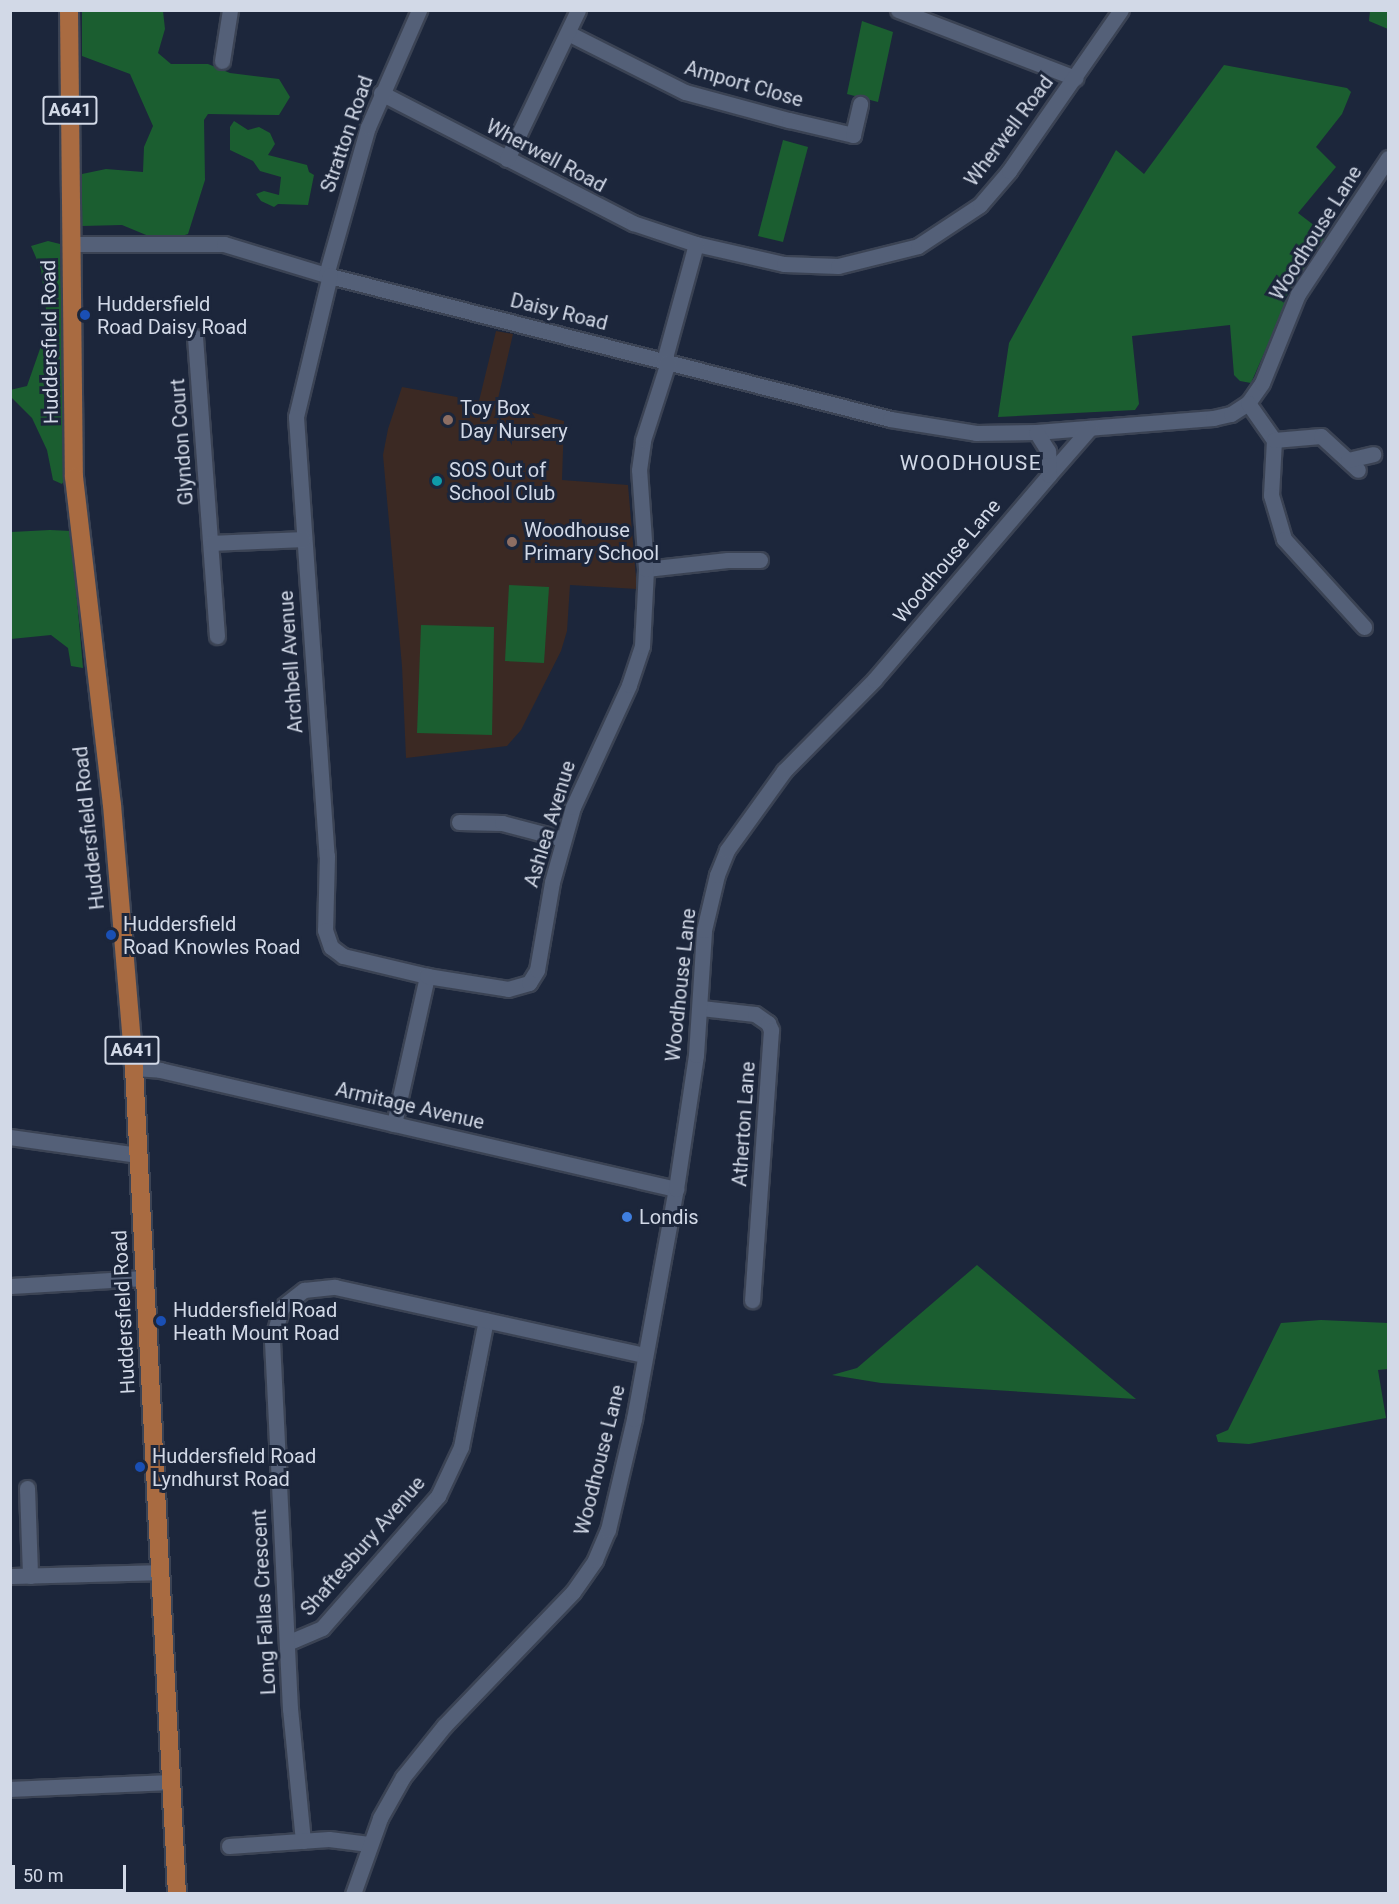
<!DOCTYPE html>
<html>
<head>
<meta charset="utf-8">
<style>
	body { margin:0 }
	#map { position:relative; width:1399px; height:1904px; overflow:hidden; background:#1c263b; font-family:Roboto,sans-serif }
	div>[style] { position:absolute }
	.education>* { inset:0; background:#3b2923 }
	.green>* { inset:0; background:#1b5e30 }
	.roads { filter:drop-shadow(2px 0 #3b4354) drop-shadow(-2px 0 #3b4354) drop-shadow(0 2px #3b4354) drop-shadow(0 -2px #3b4354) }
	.minor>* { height:15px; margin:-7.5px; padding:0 7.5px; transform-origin:7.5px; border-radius:7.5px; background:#546078 }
	.primary>* { height:18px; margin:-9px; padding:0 9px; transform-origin:9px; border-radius:9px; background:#a96b41 }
	.dots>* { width:16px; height:16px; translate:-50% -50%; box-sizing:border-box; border:3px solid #1c263b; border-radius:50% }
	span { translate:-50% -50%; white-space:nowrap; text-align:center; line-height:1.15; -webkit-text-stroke:6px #1c263b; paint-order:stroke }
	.shield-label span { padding:2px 4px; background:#1c263b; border:2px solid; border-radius:4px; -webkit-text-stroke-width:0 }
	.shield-label { font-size:18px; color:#d2d9e7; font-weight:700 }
	.street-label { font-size:20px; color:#d2d9e7 }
	.poi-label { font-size:20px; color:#d2d9e7 }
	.left { translate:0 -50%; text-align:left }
	.neighbourhood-label { font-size:21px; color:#d2d9e7; letter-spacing:1.5px }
	.frame { position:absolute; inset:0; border:12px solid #d2d9e7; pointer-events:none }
	.scale { position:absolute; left:12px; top:1865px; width:114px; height:27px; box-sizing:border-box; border:3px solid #d2d9e7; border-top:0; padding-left:8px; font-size:18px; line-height:21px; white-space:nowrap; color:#d2d9e7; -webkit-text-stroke:4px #1c263b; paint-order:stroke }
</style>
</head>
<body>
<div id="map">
	<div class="education">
		<div style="clip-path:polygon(496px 331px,513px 334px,497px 403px,564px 421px,562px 480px,628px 485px,637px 589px,570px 585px,567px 631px,561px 651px,521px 730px,507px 746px,406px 758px,402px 666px,383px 455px,388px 429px,402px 387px,479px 401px)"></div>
	</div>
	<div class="green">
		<div style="clip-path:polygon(82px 11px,163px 11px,165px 29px,158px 53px,171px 64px,208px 64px,230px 73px,279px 79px,290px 97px,279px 115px,208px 114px,204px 120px,205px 180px,188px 234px,172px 239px,151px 237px,122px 225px,82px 226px,82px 174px,106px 169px,143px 172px,144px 147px,153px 126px,130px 74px,82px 56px)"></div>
		<div style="clip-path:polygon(1370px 11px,1388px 11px,1388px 29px,1369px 21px)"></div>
		<div style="clip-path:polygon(862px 21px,893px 32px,878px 102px,847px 94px)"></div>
		<div style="clip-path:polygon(1224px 65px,1347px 88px,1351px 92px,1342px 114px,1316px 147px,1336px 167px,1298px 213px,1332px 239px,1288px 299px,1251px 383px,1240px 381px,1234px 375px,1230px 325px,1132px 336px,1139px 404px,1135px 410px,998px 417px,1009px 343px,1116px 150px,1144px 174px)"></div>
		<div style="clip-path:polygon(234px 121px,248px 130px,259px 127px,270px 133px,275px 144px,268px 155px,307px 165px,309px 172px,314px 175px,308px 205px,278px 204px,274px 207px,261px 201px,256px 194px,264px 191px,279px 195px,281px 177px,260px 171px,253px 161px,230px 150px,230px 127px)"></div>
		<div style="clip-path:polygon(783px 140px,808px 147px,783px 242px,758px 236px)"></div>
		<div style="clip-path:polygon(48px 241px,60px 244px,66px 477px,62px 484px,53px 480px,47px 450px,32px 418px,11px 397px,10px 390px,27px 386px,48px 326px,41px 269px,31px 246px)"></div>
		<div style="clip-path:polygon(50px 530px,71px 531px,83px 668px,71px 666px,68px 648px,51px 635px,11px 639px,11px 532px)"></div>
		<div style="clip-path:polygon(509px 585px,549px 587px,544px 663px,505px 661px)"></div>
		<div style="clip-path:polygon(421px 625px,494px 627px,492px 735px,417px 733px)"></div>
		<div style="clip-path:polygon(977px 1265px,1100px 1369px,1136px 1399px,881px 1383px,832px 1375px,857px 1368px)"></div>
		<div style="clip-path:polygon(1321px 1320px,1388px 1323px,1388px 1369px,1378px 1370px,1386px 1418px,1249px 1444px,1218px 1442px,1216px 1435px,1228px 1430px,1281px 1323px)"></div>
	</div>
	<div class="roads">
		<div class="minor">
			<div style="left:898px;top:10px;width:190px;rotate:21deg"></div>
			<div style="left:568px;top:33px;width:131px;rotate:26.8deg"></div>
			<div style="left:685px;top:92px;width:108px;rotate:15.1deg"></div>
			<div style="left:789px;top:120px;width:66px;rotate:13.2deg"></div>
			<div style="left:853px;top:135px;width:32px;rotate:-77deg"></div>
			<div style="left:222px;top:61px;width:52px;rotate:-81.1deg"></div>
			<div style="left:381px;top:93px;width:284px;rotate:27.3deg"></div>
			<div style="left:633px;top:223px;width:66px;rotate:18.4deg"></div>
			<div style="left:696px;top:244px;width:90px;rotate:12.8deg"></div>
			<div style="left:784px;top:264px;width:54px;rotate:2.1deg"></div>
			<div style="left:838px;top:266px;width:82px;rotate:-14deg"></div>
			<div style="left:918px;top:246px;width:74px;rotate:-33.5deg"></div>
			<div style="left:980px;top:205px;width:45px;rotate:-49.5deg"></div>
			<div style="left:1009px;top:171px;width:196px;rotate:-55.2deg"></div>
			<div style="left:507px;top:159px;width:165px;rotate:-64.5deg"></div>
			<div style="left:72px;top:244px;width:152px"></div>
			<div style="left:224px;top:244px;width:107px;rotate:16.9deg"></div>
			<div style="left:326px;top:275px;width:582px;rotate:14.32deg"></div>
			<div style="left:890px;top:419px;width:87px;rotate:9.2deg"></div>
			<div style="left:976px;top:433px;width:60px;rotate:-1deg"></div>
			<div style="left:1036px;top:432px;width:178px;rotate:-4.5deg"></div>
			<div style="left:1213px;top:418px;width:18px;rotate:-13deg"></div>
			<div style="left:1231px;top:414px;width:20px;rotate:-33deg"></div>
			<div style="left:1248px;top:403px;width:24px;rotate:-55deg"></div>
			<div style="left:1262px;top:383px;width:96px;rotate:-68deg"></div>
			<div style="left:1298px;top:294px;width:163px;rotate:-56.5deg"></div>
			<div style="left:326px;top:275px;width:154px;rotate:-74.2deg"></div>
			<div style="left:368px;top:127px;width:128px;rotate:-66.4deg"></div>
			<div style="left:330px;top:275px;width:146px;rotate:103.5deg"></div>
			<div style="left:296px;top:417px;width:440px;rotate:86deg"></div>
			<div style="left:327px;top:856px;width:74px;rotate:91.5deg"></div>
			<div style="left:325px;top:930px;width:18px;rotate:71deg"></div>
			<div style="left:331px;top:947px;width:15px;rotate:37deg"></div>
			<div style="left:343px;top:956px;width:86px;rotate:13.4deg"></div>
			<div style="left:195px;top:337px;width:300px;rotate:85.8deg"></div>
			<div style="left:664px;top:361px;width:121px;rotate:-74.7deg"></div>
			<div style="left:1248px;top:403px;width:45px;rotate:54.9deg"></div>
			<div style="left:1274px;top:440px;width:55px;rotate:93.1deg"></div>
			<div style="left:1271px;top:495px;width:46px;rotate:73.5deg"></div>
			<div style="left:1284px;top:539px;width:119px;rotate:47.7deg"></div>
			<div style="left:1274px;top:440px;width:47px;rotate:-4.9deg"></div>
			<div style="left:1321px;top:436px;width:50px;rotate:42.6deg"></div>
			<div style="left:1348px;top:460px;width:26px;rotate:-13deg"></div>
			<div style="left:1049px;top:475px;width:62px;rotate:-48.9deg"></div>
			<div style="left:211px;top:543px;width:92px;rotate:-2.5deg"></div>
			<div style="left:646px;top:569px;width:82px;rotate:-6.3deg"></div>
			<div style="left:728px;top:560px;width:32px"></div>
			<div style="left:459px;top:822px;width:43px;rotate:1.3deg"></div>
			<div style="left:502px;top:823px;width:63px;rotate:14.7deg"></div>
			<div style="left:701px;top:1008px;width:54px;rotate:6.3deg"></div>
			<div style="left:755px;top:1014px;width:16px;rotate:35deg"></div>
			<div style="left:768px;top:1023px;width:8px;rotate:67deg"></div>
			<div style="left:771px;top:1030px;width:271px;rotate:94deg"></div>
			<div style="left:134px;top:1068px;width:26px;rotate:4deg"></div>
			<div style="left:160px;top:1070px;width:530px;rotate:12.99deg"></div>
			<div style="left:394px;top:1124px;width:152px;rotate:-77.4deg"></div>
			<div style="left:427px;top:976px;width:82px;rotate:9.1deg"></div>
			<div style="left:508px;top:989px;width:22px;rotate:-16deg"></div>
			<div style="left:529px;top:983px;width:15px;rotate:-58deg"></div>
			<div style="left:537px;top:970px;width:89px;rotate:-80.3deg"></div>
			<div style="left:552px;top:882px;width:78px;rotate:-74.4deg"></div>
			<div style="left:573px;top:807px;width:134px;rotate:-65.3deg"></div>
			<div style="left:629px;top:685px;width:41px;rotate:-71.6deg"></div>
			<div style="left:642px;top:646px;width:77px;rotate:-87deg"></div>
			<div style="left:646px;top:569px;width:99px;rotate:-94deg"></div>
			<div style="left:639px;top:470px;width:30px;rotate:-82deg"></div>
			<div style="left:643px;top:440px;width:82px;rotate:-72.2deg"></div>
			<div style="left:10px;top:1137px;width:129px;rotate:8deg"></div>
			<div style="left:10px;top:1286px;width:135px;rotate:-3.4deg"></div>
			<div style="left:27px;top:1488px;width:88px;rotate:88deg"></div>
			<div style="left:10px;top:1576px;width:148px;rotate:-1.5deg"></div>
			<div style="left:287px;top:1643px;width:38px;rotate:-23deg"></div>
			<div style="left:322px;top:1628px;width:176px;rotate:-48.7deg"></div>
			<div style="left:438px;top:1496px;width:54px;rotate:-64.9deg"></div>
			<div style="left:461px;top:1447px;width:129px;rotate:-78.9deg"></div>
			<div style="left:10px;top:1789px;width:159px;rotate:-2.5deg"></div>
			<div style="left:303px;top:1841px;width:133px;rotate:-95.6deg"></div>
			<div style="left:290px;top:1709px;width:368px;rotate:-92.8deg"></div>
			<div style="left:272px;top:1341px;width:35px;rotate:-74deg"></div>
			<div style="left:282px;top:1307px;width:28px;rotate:-38deg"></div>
			<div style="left:304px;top:1290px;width:31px;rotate:-6deg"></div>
			<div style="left:335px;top:1287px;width:317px;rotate:12.4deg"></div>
			<div style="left:229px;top:1846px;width:100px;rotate:-4deg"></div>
			<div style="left:329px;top:1839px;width:40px;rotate:7.1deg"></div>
			<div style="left:353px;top:1894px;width:81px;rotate:-70.4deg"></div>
			<div style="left:380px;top:1818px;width:47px;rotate:-60.7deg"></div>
			<div style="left:403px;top:1777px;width:65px;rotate:-51.2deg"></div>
			<div style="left:444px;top:1726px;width:186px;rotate:-46.1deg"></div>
			<div style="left:573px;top:1592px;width:39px;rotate:-55deg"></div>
			<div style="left:595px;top:1560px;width:33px;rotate:-67deg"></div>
			<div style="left:608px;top:1530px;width:114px;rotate:-76.8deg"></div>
			<div style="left:634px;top:1419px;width:234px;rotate:-79.7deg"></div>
			<div style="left:676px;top:1189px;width:135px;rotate:-81.5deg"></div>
			<div style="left:696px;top:1055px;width:125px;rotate:-86.3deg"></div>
			<div style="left:704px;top:930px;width:57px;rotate:-76.7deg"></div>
			<div style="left:717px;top:875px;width:27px;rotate:-68deg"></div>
			<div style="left:727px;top:850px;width:97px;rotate:-54.2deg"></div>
			<div style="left:784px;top:771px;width:128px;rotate:-45.3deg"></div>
			<div style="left:874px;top:680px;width:270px;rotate:-49.5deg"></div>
			<div style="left:1049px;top:475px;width:24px;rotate:-92deg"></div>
			<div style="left:1048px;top:451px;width:22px;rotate:-122deg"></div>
		</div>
		<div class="primary">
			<div style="left:69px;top:10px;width:467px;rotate:89.4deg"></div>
			<div style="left:74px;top:477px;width:330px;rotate:83.4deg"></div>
			<div style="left:112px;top:805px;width:264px;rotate:85.2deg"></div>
			<div style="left:134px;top:1068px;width:827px;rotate:87.02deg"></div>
		</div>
	</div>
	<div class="dots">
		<div style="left:85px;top:315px;background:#1a4fb4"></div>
		<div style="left:448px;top:420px;background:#8d6e63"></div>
		<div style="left:437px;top:481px;background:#0f9aa8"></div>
		<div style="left:512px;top:542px;background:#8d6e63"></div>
		<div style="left:111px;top:935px;background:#1a4fb4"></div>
		<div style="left:627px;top:1217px;background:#3f7fe0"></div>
		<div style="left:161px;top:1321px;background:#1a4fb4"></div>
		<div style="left:140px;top:1467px;background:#1a4fb4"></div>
	</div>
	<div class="shield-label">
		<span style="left:70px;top:110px">A641</span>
		<span style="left:132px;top:1050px">A641</span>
	</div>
	<div class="street-label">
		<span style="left:744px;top:84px;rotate:16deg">Amport Close</span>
		<span style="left:1009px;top:131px;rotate:-53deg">Wherwell Road</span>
		<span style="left:347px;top:134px;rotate:-71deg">Stratton Road</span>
		<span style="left:546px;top:156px;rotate:28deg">Wherwell Road</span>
		<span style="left:1316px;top:233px;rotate:-58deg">Woodhouse Lane</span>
		<span style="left:559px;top:312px;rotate:14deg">Daisy Road</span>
		<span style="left:50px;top:342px;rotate:-91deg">Huddersfield Road</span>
		<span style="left:182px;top:442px;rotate:-94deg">Glyndon Court</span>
		<span style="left:947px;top:561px;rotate:-50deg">Woodhouse Lane</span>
		<span style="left:291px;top:662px;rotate:-94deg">Archbell Avenue</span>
		<span style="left:550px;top:824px;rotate:-73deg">Ashlea Avenue</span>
		<span style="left:89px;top:828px;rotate:-96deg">Huddersfield Road</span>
		<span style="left:681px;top:985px;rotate:-84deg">Woodhouse Lane</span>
		<span style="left:410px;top:1106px;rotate:13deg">Armitage Avenue</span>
		<span style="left:744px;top:1124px;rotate:-86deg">Atherton Lane</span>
		<span style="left:124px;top:1312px;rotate:-93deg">Huddersfield Road</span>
		<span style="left:600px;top:1460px;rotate:-76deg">Woodhouse Lane</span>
		<span style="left:363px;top:1546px;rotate:-49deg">Shaftesbury Avenue</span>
		<span style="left:264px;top:1602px;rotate:-93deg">Long Fallas Crescent</span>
	</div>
	<div class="poi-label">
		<span class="left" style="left:97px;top:316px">Huddersfield<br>Road Daisy Road</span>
		<span class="left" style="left:460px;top:420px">Toy Box<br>Day Nursery</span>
		<span class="left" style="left:449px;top:482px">SOS Out of<br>School Club</span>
		<span class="left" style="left:524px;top:542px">Woodhouse<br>Primary School</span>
		<span class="left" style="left:123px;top:936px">Huddersfield<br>Road Knowles Road</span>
		<span class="left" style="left:639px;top:1217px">Londis</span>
		<span class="left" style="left:173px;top:1322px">Huddersfield Road<br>Heath Mount Road</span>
		<span class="left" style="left:152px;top:1468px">Huddersfield Road<br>Lyndhurst Road</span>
	</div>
	<div class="neighbourhood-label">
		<span style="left:971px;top:463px">WOODHOUSE</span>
	</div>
	<div class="frame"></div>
	<div class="scale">50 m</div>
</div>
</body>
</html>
